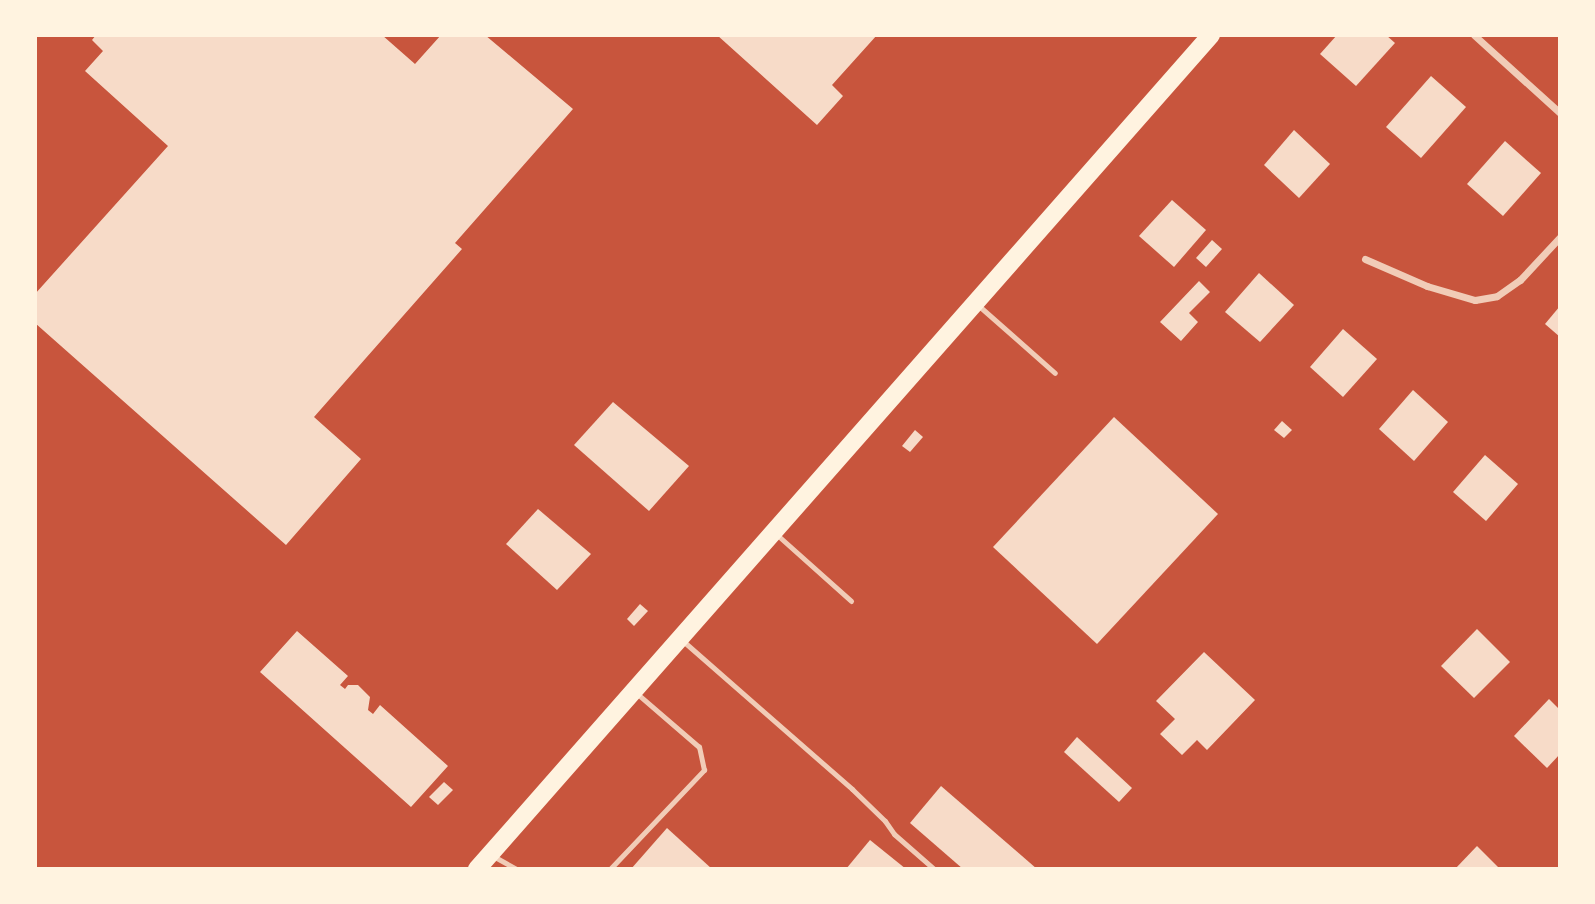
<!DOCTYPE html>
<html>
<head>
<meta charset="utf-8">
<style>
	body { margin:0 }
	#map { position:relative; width:1595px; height:904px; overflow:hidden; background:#c8553d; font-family:"Work Sans",sans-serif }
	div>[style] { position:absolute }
	.building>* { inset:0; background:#f7dbc8 }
	.service>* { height:5px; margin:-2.5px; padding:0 2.5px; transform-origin:2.5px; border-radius:2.5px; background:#f1ccb7 }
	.minor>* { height:7px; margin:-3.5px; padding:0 3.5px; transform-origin:3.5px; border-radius:3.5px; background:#f1ccb7 }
	.primary>* { height:18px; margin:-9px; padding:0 9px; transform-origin:9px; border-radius:9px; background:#fff3e0 }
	span { translate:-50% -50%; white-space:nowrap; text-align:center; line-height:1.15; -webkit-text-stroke:5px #fff3e0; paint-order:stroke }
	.frame { position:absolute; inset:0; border:37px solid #fff3e0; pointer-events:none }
</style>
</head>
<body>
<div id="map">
	<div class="building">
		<div style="clip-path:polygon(96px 35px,382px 35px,415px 64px,441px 35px,485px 35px,573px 109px,455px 243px,462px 249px,314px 417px,361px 459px,286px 545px,35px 323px,35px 294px,168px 146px,85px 71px,103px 51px,92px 40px)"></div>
		<div style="clip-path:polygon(717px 35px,877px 35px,832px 85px,843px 96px,817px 125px)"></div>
		<div style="clip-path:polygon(1337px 35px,1386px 35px,1395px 43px,1356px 86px,1320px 54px)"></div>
		<div style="clip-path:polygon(1431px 76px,1466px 107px,1421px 158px,1386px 127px)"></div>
		<div style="clip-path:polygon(1294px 130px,1330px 164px,1299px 198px,1264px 165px)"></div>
		<div style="clip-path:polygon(1505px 141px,1541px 173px,1503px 216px,1467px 184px)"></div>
		<div style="clip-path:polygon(1172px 200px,1206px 230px,1174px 267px,1139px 236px)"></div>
		<div style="clip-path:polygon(1212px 240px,1222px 249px,1206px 267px,1196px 258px)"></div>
		<div style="clip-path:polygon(1259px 273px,1294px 305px,1260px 342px,1225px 312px)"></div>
		<div style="clip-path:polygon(1199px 281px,1210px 292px,1189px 313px,1198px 322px,1181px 341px,1160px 322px)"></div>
		<div style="clip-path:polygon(1560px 306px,1560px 337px,1545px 324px)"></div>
		<div style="clip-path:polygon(1343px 329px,1377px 359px,1343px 397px,1310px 367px)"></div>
		<div style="clip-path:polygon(1413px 390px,1448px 422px,1414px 461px,1379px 429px)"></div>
		<div style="clip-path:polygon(613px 402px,689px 466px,649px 511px,574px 445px)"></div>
		<div style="clip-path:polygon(1114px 417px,1218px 514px,1097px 644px,993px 547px)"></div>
		<div style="clip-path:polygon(1282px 421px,1292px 430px,1284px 438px,1274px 430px)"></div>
		<div style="clip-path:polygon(915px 430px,923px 437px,910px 452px,902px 446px)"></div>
		<div style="clip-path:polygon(1485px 455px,1518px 484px,1486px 521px,1453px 492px)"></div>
		<div style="clip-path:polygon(538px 509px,591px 554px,557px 590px,506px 544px)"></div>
		<div style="clip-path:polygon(640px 604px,648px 611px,634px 626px,627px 619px)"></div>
		<div style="clip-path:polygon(1477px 629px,1510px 662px,1474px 698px,1441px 666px)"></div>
		<div style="clip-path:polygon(297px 631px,348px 676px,340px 685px,345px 689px,348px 685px,358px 685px,370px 697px,368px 710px,373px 714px,380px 705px,448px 766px,411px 807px,260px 672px)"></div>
		<div style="clip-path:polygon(1204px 652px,1255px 700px,1207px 750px,1197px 740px,1182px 755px,1160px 734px,1175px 719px,1156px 701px)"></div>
		<div style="clip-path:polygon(1549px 699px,1560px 710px,1560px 754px,1547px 768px,1514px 736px)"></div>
		<div style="clip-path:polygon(1077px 737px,1132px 788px,1119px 802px,1064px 752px)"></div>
		<div style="clip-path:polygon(444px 782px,453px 790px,438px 805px,429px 797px)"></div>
		<div style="clip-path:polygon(941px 786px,1037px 869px,963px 869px,910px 823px)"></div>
		<div style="clip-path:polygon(667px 828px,712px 869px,631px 869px)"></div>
		<div style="clip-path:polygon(870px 840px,906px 869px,846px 869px)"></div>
		<div style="clip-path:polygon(1477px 846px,1500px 869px,1455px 869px)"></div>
	</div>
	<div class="service">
		<div style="left:979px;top:306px;width:101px;rotate:41.4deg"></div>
		<div style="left:775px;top:533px;width:102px;rotate:41.8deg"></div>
		<div style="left:683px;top:641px;width:225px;rotate:41.2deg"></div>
		<div style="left:852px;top:789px;width:46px;rotate:44.1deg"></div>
		<div style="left:885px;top:821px;width:16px;rotate:55deg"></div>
		<div style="left:894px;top:834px;width:53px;rotate:41.2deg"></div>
		<div style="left:493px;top:856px;width:26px;rotate:29deg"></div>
		<div style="left:610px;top:869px;width:137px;rotate:-46.5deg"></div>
		<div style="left:704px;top:770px;width:24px;rotate:-102deg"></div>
		<div style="left:699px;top:747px;width:84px;rotate:-139.3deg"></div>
	</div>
	<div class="minor">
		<div style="left:1474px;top:35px;width:116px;rotate:42.2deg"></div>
		<div style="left:1365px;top:259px;width:68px;rotate:23.5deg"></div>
		<div style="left:1427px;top:286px;width:50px;rotate:16.3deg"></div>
		<div style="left:1475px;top:300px;width:22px;rotate:-10deg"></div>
		<div style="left:1497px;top:296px;width:28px;rotate:-35deg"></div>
		<div style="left:1520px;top:280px;width:59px;rotate:-47.1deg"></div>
	</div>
	<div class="primary">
		<div style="left:477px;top:869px;width:1111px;rotate:-48.65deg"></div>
	</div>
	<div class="frame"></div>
</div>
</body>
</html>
